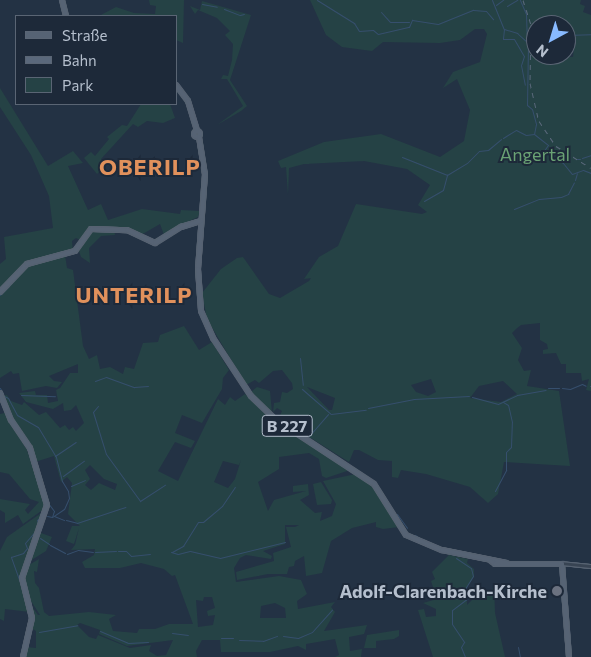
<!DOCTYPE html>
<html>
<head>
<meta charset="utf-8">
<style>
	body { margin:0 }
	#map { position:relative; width:591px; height:657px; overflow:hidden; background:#233244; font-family:Commissioner,sans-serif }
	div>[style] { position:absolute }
	.green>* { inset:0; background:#254245 }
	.stream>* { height:1px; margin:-0.5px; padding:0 0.5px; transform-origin:0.5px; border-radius:0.5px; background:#364f6d }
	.roads { filter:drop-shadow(1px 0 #566271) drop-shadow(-1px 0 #566271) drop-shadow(0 1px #566271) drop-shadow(0 -1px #566271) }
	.minor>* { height:2.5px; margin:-1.25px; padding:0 1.25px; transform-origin:1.25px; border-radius:1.25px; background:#384453 }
	.major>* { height:4px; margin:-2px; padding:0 2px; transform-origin:2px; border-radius:2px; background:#566374 }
	.major>.ring { margin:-2px; padding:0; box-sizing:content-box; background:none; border:4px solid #566374; border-radius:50% }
	.rail>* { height:1px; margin-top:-0.5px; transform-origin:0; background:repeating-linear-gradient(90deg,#5a687b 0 5px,transparent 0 10px) }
	.dots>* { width:14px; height:14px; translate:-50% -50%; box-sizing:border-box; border:2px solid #1d2939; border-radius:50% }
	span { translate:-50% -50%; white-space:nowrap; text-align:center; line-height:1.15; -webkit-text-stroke:4px #1d2939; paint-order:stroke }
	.shield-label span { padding:1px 4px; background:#1d2939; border:1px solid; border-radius:4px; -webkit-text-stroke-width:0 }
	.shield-label { font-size:16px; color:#b5bfcd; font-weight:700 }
	.park-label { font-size:18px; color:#6aa174 }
	.poi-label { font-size:18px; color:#b5bfcd; font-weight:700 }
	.right { translate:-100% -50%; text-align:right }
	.district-label { font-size:22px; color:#e1915c; font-weight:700; letter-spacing:1px }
	.legend { position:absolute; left:15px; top:15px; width:162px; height:90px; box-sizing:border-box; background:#1d2939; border:1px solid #5a6574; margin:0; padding:6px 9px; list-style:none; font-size:15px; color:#b5bfcd }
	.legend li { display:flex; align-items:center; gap:10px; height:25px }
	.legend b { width:25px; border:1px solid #5a6574 }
	.north { position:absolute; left:526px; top:15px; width:50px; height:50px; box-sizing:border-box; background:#1d2939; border:1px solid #5a6574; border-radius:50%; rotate:219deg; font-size:14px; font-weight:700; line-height:20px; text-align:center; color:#b5bfcd }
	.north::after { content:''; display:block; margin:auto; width:18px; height:22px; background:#88baff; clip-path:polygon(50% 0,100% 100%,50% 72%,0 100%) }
</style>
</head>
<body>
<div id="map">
	<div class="green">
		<div style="clip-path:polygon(149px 0,184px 0,183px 43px,176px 40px,176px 16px,99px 16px,116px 7px,134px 13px,155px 14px,156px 6px,150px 5px)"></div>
		<div style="clip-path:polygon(evenodd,310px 0,581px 0,580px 4px,585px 6px,583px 12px,591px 15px,591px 391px,586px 390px,589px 379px,582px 381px,581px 373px,566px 373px,566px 364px,561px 364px,556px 353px,543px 354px,543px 350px,548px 349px,547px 344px,540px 340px,540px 323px,521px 325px,516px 329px,512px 333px,522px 348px,518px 360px,524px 371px,531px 370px,527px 386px,559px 391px,570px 466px,504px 462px,498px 494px,488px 503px,470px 487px,426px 474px,401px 470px,398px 478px,392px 477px,392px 461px,378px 460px,359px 450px,354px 450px,349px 462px,279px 418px,282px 411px,277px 408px,273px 412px,274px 403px,280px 402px,282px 392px,287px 393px,293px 389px,292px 383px,282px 370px,273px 371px,259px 383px,255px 380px,246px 385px,207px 319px,202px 293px,221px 269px,237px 258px,243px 257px,269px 294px,280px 298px,309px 281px,311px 278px,304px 279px,319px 257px,338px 246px,356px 204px,422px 214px,427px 212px,418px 205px,430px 185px,407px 169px,364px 161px,304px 164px,289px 168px,288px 195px,286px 167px,281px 168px,278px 161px,324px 142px,381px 134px,440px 157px,464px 141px,470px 110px,457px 79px,443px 88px,453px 72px,480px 62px,487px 34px,484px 29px,475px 29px,460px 40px,440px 43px,383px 42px,372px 51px,342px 47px,326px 35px,310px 0,536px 25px,566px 25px,566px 47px,574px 48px,573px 57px,536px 55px,536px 25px,310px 0,431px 379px,436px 392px,428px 396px,416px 392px,411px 385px,431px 379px,310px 0,503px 381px,517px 394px,501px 402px,470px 398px,479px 386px,503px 381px,310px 0,307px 387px,335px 398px,332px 410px,329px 410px,307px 387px)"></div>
		<div style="clip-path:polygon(202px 1px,251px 15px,230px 80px,247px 106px,241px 111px,217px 125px,243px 106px,227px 79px,221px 79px,223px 75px,228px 76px,232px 60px,233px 44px,225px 35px,230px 31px,217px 18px,198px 10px,195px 14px,190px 6px,200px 10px)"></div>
		<div style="clip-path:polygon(0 88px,48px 166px,73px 151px,83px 163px,68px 166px,88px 210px,101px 204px,108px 220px,142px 209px,180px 214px,181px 210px,200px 211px,198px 217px,176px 227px,158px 242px,164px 235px,160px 224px,141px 235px,114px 228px,115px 235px,101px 236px,89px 248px,90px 263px,81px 257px,79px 251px,87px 233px,84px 233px,80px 240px,76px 238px,72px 241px,73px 251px,25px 264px,0 290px,0 264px,6px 259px,4px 237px,53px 228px,49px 196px,31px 155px,0 107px)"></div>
		<div style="clip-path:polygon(141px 104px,170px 104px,175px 118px,163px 123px,147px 121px,138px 127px,133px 124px,101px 159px,104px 167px,97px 174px,84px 158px,91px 152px,95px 156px,109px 139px,107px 137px,122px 125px,127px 126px)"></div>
		<div style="clip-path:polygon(evenodd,65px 255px,67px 268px,73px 270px,83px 346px,89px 359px,97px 355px,100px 369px,110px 367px,123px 374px,125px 367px,134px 369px,143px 343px,158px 342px,160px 335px,184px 326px,199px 350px,212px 342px,229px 370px,223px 378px,222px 389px,202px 423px,182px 415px,175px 433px,195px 441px,191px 448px,175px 442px,158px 471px,178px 481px,218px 399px,225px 405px,230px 397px,235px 401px,245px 394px,271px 420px,350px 470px,326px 478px,322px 476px,319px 459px,309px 453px,279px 457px,279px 469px,258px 482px,268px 511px,274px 500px,306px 491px,293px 492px,293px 486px,308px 484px,309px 495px,300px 500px,315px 513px,322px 512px,320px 521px,332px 516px,336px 504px,323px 481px,356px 474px,378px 492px,399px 527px,383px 529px,376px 527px,376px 522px,352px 528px,331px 541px,322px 573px,306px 576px,304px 556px,295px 561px,294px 566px,289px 567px,287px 574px,268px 574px,237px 580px,236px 572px,274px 561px,273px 553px,291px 547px,286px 527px,295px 527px,299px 525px,285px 525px,285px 544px,263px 551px,272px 556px,271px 559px,246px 555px,240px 558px,234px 568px,236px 582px,279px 576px,301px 580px,307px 594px,297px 601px,298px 609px,335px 602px,331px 607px,335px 612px,324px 631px,367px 625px,364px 634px,349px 637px,350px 651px,362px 649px,361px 657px,335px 657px,339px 655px,335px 639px,306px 644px,306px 650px,298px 646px,270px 652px,221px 652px,220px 640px,202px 640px,196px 651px,197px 657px,24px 657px,26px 647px,36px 648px,36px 631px,31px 628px,33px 608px,38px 615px,40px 615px,29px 598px,24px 579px,29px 565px,39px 559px,37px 572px,34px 571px,35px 583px,39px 588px,44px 612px,49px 616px,89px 612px,116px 615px,109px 619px,113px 631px,137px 633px,139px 629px,155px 629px,169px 624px,193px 624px,175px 575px,172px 576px,164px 569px,141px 563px,120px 568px,85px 568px,82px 562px,94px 555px,95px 549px,71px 550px,75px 545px,79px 528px,74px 544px,66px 541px,72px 526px,80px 526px,68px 514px,72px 483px,67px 477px,61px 482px,54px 456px,35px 462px,32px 448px,14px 422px,2px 396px,7px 395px,11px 401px,22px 405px,24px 402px,39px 415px,46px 412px,60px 428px,65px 425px,69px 430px,73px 427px,76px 431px,84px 423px,76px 405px,71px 410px,64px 411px,63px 403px,53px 409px,26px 402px,19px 393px,35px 391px,36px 395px,47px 395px,48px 403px,58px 401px,56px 390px,60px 388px,70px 373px,78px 373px,78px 364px,49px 376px,54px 381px,62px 382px,57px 388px,46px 386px,22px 391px,19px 373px,13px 374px,11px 371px,0 378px,0 294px,24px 267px,65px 255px,241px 460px,235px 479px,228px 488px,214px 482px,223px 461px,239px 465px,241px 460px,65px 255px,90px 465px,104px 479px,117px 484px,115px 490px,99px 483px,91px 490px,85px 485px,90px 479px,85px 470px,90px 465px,65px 255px,204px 597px,212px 597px,215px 608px,207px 611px,208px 616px,215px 615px,213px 625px,198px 627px,196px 600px,203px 601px,204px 597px,65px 255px,275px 603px,285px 608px,286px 618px,260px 618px,261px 606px,275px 603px,65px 255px,80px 623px,100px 630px,99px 634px,127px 646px,173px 640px,166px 655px,157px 656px,149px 651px,151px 645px,130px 648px,98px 635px,96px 639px,89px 637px,77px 625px,80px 623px)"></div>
		<div style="clip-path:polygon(257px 387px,270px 391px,272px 413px,251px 392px)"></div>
		<div style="clip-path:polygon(5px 413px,27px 450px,45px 504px,44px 509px,23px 524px,18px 515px,5px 523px,5px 513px,0 510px,0 499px,30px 504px,25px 510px,28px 514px,39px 502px,30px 499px,9px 474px,0 472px,0 414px)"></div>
		<div style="clip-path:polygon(321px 482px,332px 500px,331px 504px,317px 505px,313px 484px)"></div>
		<div style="clip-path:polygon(44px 511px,21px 579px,30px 612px,5px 609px,4px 621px,0 619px,0 551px,7px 537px)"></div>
		<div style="clip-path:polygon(41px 533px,52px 537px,46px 551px,30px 561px)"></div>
		<div style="clip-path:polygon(449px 555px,468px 559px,467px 563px,474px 569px,474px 577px,467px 587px,467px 605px,475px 597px,491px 593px,494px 584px,495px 613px,505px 657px,433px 657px,418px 610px,424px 609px,426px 617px,436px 616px,436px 609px,423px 603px,437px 599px,431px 581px,435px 579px,432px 572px)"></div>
		<div style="clip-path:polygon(399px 630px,399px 636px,394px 639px,376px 641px,376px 648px,364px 648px,367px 635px)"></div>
	</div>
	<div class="stream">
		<div style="left:317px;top:0;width:44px;rotate:31.9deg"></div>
		<div style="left:354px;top:23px;width:9px;rotate:58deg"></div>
		<div style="left:359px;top:31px;width:14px;rotate:-4deg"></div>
		<div style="left:373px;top:30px;width:6px;rotate:39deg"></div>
		<div style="left:378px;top:34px;width:32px;rotate:-13deg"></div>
		<div style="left:409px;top:27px;width:8px;rotate:-67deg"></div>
		<div style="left:412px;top:20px;width:26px;rotate:9deg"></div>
		<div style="left:438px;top:24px;width:38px;rotate:-22deg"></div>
		<div style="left:473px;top:10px;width:13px;rotate:4deg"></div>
		<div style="left:486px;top:11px;width:11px;rotate:49deg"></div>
		<div style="left:492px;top:0;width:31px;rotate:68deg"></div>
		<div style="left:504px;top:29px;width:14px;rotate:17deg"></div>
		<div style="left:517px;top:33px;width:15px;rotate:42deg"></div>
		<div style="left:528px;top:43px;width:62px;rotate:90.9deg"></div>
		<div style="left:527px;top:105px;width:6px;rotate:39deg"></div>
		<div style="left:532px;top:109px;width:16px;rotate:75deg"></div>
		<div style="left:536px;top:124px;width:10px;rotate:101deg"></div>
		<div style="left:534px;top:134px;width:18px;rotate:38deg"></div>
		<div style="left:548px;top:145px;width:9px;rotate:126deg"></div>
		<div style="left:543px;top:152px;width:23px;rotate:29deg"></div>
		<div style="left:563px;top:163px;width:14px;rotate:51deg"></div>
		<div style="left:572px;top:174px;width:12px;rotate:-20deg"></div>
		<div style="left:583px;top:170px;width:9px;rotate:21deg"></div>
		<div style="left:520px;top:0;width:15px;rotate:67deg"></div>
		<div style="left:526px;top:14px;width:25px;rotate:88deg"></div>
		<div style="left:202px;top:4px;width:15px;rotate:11deg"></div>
		<div style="left:496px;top:5px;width:9px;rotate:-36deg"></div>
		<div style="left:507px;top:6px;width:12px;rotate:-31deg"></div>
		<div style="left:224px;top:9px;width:17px;rotate:21deg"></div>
		<div style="left:240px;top:15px;width:4px;rotate:-14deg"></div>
		<div style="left:381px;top:12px;width:13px;rotate:48deg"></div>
		<div style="left:390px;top:22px;width:19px"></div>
		<div style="left:504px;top:29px;width:10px;rotate:96deg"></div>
		<div style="left:503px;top:39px;width:11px"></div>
		<div style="left:514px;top:39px;width:20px;rotate:60deg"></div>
		<div style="left:524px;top:56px;width:9px;rotate:108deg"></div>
		<div style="left:521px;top:65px;width:20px;rotate:79deg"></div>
		<div style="left:535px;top:32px;width:1px"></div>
		<div style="left:566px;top:35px;width:25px;rotate:-2deg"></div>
		<div style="left:503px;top:138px;width:15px;rotate:-32deg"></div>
		<div style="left:516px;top:130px;width:11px;rotate:27deg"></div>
		<div style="left:526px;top:135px;width:8px;rotate:-7deg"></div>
		<div style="left:402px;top:157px;width:48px;rotate:21.8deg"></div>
		<div style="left:447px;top:175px;width:23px;rotate:-31deg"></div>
		<div style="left:467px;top:163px;width:17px;rotate:-45deg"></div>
		<div style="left:479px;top:151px;width:9px;rotate:-6deg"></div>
		<div style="left:488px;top:150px;width:17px;rotate:-40deg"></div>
		<div style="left:582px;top:158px;width:9px;rotate:-18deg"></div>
		<div style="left:576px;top:159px;width:4px"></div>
		<div style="left:575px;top:180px;width:7px;rotate:-74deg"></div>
		<div style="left:424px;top:201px;width:22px;rotate:-30deg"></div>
		<div style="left:443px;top:190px;width:16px;rotate:-75deg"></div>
		<div style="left:514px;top:209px;width:27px;rotate:-22deg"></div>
		<div style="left:539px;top:199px;width:22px;rotate:-5deg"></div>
		<div style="left:561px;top:197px;width:8px;rotate:-23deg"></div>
		<div style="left:568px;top:194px;width:13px;rotate:-63deg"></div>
		<div style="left:0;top:295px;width:13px;rotate:-45deg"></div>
		<div style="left:300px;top:358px;width:27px;rotate:84deg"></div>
		<div style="left:95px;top:381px;width:12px;rotate:-20deg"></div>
		<div style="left:106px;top:377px;width:30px;rotate:20deg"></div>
		<div style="left:134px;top:387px;width:14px;rotate:-4deg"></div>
		<div style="left:590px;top:386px;width:1px"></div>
		<div style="left:0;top:388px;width:7px;rotate:63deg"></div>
		<div style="left:548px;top:388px;width:11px"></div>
		<div style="left:562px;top:388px;width:8px;rotate:7deg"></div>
		<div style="left:570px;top:389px;width:13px;rotate:-23deg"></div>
		<div style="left:582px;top:384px;width:4px;rotate:27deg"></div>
		<div style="left:302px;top:389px;width:38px;rotate:41deg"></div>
		<div style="left:331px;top:414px;width:35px;rotate:-7deg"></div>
		<div style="left:21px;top:395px;width:34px;rotate:2deg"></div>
		<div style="left:4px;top:396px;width:4px;rotate:27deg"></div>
		<div style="left:8px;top:398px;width:19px;rotate:62deg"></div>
		<div style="left:17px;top:415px;width:24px;rotate:30deg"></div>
		<div style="left:38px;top:427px;width:35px;rotate:59deg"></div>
		<div style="left:56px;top:457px;width:25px;rotate:76deg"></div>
		<div style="left:62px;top:481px;width:12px;rotate:59deg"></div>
		<div style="left:68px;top:491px;width:7px;rotate:82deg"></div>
		<div style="left:69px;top:498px;width:12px;rotate:114deg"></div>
		<div style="left:64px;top:509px;width:14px;rotate:146deg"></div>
		<div style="left:52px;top:517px;width:5px;rotate:-169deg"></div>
		<div style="left:472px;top:397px;width:27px;rotate:15deg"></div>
		<div style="left:498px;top:404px;width:21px;rotate:-25deg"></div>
		<div style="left:517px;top:395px;width:29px;rotate:-10deg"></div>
		<div style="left:98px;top:406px;width:8px;rotate:130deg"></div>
		<div style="left:93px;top:412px;width:44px;rotate:72.8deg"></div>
		<div style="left:106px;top:454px;width:54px;rotate:54deg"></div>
		<div style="left:138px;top:498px;width:4px;rotate:56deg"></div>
		<div style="left:140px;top:501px;width:30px;rotate:-33deg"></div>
		<div style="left:368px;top:408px;width:47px;rotate:-11.1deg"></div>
		<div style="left:414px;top:399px;width:55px;rotate:-3.1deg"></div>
		<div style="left:309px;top:436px;width:29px;rotate:-49deg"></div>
		<div style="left:28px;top:450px;width:36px;rotate:74deg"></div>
		<div style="left:55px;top:456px;width:25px;rotate:-34deg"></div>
		<div style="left:63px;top:476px;width:26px;rotate:-36deg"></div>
		<div style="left:71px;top:486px;width:15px;rotate:-23deg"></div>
		<div style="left:495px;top:491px;width:24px;rotate:-62deg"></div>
		<div style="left:506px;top:470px;width:18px;rotate:-90deg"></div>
		<div style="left:506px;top:452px;width:7px;rotate:-45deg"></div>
		<div style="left:511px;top:447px;width:25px;rotate:-88deg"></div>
		<div style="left:512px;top:422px;width:17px;rotate:-103deg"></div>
		<div style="left:508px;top:405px;width:6px;rotate:-149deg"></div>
		<div style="left:48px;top:503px;width:10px;rotate:53deg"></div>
		<div style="left:54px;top:511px;width:6px;rotate:108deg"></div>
		<div style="left:397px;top:514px;width:17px;rotate:54deg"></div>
		<div style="left:54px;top:516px;width:11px;rotate:22deg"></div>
		<div style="left:66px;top:520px;width:11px;rotate:15deg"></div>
		<div style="left:77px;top:523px;width:51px;rotate:-18.4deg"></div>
		<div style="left:39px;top:526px;width:6px;rotate:-108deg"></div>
		<div style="left:37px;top:520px;width:7px;rotate:-45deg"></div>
		<div style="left:415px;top:535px;width:7px;rotate:34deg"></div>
		<div style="left:40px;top:538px;width:11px;rotate:34deg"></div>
		<div style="left:50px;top:545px;width:17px;rotate:28deg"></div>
		<div style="left:118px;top:551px;width:8px"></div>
		<div style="left:126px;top:551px;width:7px;rotate:45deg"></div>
		<div style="left:131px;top:556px;width:19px;rotate:-6deg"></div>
		<div style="left:95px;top:552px;width:21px;rotate:-3deg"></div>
		<div style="left:171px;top:552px;width:7px;rotate:16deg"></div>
		<div style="left:178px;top:554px;width:12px;rotate:-14deg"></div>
		<div style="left:190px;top:551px;width:31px;rotate:13deg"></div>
		<div style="left:220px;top:558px;width:67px;rotate:-13.8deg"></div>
		<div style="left:172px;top:552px;width:13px;rotate:-29deg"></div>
		<div style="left:183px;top:546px;width:28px;rotate:-58deg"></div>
		<div style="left:198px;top:522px;width:5px"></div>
		<div style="left:203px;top:522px;width:25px;rotate:-40deg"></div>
		<div style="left:222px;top:506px;width:23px;rotate:-56deg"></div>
		<div style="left:67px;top:554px;width:12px;rotate:-20deg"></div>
		<div style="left:78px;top:550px;width:15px;rotate:8deg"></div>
		<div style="left:456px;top:558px;width:18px;rotate:34deg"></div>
		<div style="left:471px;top:568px;width:8px;rotate:76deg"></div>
		<div style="left:473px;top:576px;width:13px;rotate:122deg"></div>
		<div style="left:466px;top:587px;width:11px;rotate:80deg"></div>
		<div style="left:468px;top:598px;width:20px;rotate:143deg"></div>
		<div style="left:452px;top:610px;width:14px;rotate:90deg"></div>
		<div style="left:452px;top:624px;width:22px;rotate:56deg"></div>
		<div style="left:464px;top:642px;width:6px;rotate:121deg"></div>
		<div style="left:461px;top:647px;width:11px;rotate:68deg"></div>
		<div style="left:26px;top:599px;width:45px;rotate:-109.7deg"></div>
		<div style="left:11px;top:557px;width:13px;rotate:-18deg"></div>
		<div style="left:23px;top:553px;width:6px;rotate:-51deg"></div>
		<div style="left:27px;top:548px;width:5px;rotate:-112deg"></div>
		<div style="left:25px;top:543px;width:18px;rotate:-49deg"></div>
		<div style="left:100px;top:631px;width:30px;rotate:23deg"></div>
		<div style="left:128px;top:643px;width:20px;rotate:-3deg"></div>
		<div style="left:39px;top:632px;width:39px;rotate:-10deg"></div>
		<div style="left:172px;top:633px;width:16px;rotate:7deg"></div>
		<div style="left:283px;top:636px;width:15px;rotate:8deg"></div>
		<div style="left:298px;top:638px;width:15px;rotate:-23deg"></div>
		<div style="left:312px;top:632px;width:30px;rotate:-48deg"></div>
		<div style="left:221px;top:638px;width:12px"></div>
		<div style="left:239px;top:640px;width:24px;rotate:2deg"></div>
		<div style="left:263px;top:641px;width:15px;rotate:-20deg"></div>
		<div style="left:518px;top:647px;width:10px;rotate:79deg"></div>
		<div style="left:20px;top:657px;width:30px;rotate:-75deg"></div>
	</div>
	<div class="roads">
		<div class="minor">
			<div style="left:561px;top:563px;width:30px;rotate:6deg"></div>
		</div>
		<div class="major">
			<div style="left:62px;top:0;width:16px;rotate:76deg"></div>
			<div style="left:176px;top:85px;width:20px;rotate:53deg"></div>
			<div style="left:188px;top:101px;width:31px;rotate:73deg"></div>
			<div class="ring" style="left:194px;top:131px;width:2px;height:2px"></div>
			<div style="left:199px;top:137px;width:37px;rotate:81deg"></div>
			<div style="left:205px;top:174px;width:95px;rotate:94.2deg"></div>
			<div style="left:198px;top:269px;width:42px;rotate:85.9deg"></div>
			<div style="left:201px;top:311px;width:30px;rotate:66deg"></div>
			<div style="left:213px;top:338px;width:69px;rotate:56.8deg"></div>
			<div style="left:251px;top:396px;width:33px;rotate:44deg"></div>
			<div style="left:275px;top:419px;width:118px;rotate:33.3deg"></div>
			<div style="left:374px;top:484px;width:60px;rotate:57.9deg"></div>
			<div style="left:406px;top:535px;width:39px;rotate:23deg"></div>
			<div style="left:442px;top:550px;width:66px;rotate:11.3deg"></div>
			<div style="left:0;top:292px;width:39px;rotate:-46deg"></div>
			<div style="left:27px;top:264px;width:50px;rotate:-15.2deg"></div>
			<div style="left:75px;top:251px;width:27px;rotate:-54deg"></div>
			<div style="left:91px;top:229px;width:36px;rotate:2deg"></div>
			<div style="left:127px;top:230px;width:31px;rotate:25deg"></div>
			<div style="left:155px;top:243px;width:31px;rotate:-32deg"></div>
			<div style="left:181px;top:227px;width:21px;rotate:-17deg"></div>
			<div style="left:0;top:393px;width:29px;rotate:68deg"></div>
			<div style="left:11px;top:420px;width:34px;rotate:56deg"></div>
			<div style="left:30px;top:448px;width:59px;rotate:73.4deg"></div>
			<div style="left:47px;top:505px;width:77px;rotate:108.9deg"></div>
			<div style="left:22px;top:578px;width:41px;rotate:76deg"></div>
			<div style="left:32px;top:618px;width:40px;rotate:103deg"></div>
			<div style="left:491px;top:561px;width:5px;rotate:37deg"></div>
			<div style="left:495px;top:564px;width:67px"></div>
			<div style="left:562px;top:564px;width:93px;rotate:85.7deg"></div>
		</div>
	</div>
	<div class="rail">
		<div style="left:523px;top:0;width:26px;rotate:72deg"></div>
		<div style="left:531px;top:25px;width:58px;rotate:91deg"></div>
		<div style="left:530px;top:83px;width:39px;rotate:77deg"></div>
		<div style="left:539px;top:121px;width:30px;rotate:56deg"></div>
		<div style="left:556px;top:146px;width:41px;rotate:32.2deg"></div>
	</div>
	<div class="dots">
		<div style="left:557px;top:591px;background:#6b7280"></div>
	</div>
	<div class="shield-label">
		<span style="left:287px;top:426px">B 227</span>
	</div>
	<div class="park-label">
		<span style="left:535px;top:154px">Angertal</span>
	</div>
	<div class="poi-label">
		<span class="right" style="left:547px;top:591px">Adolf-Clarenbach-Kirche</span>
	</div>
	<div class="district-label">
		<span style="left:150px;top:167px">OBERILP</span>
		<span style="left:134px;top:295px">UNTERILP</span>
	</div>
	<ul class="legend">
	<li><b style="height:6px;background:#566374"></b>Straße</li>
	<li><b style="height:6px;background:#5a687b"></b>Bahn</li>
	<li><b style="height:14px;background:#254245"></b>Park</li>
	</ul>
	<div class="north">N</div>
</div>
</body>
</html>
